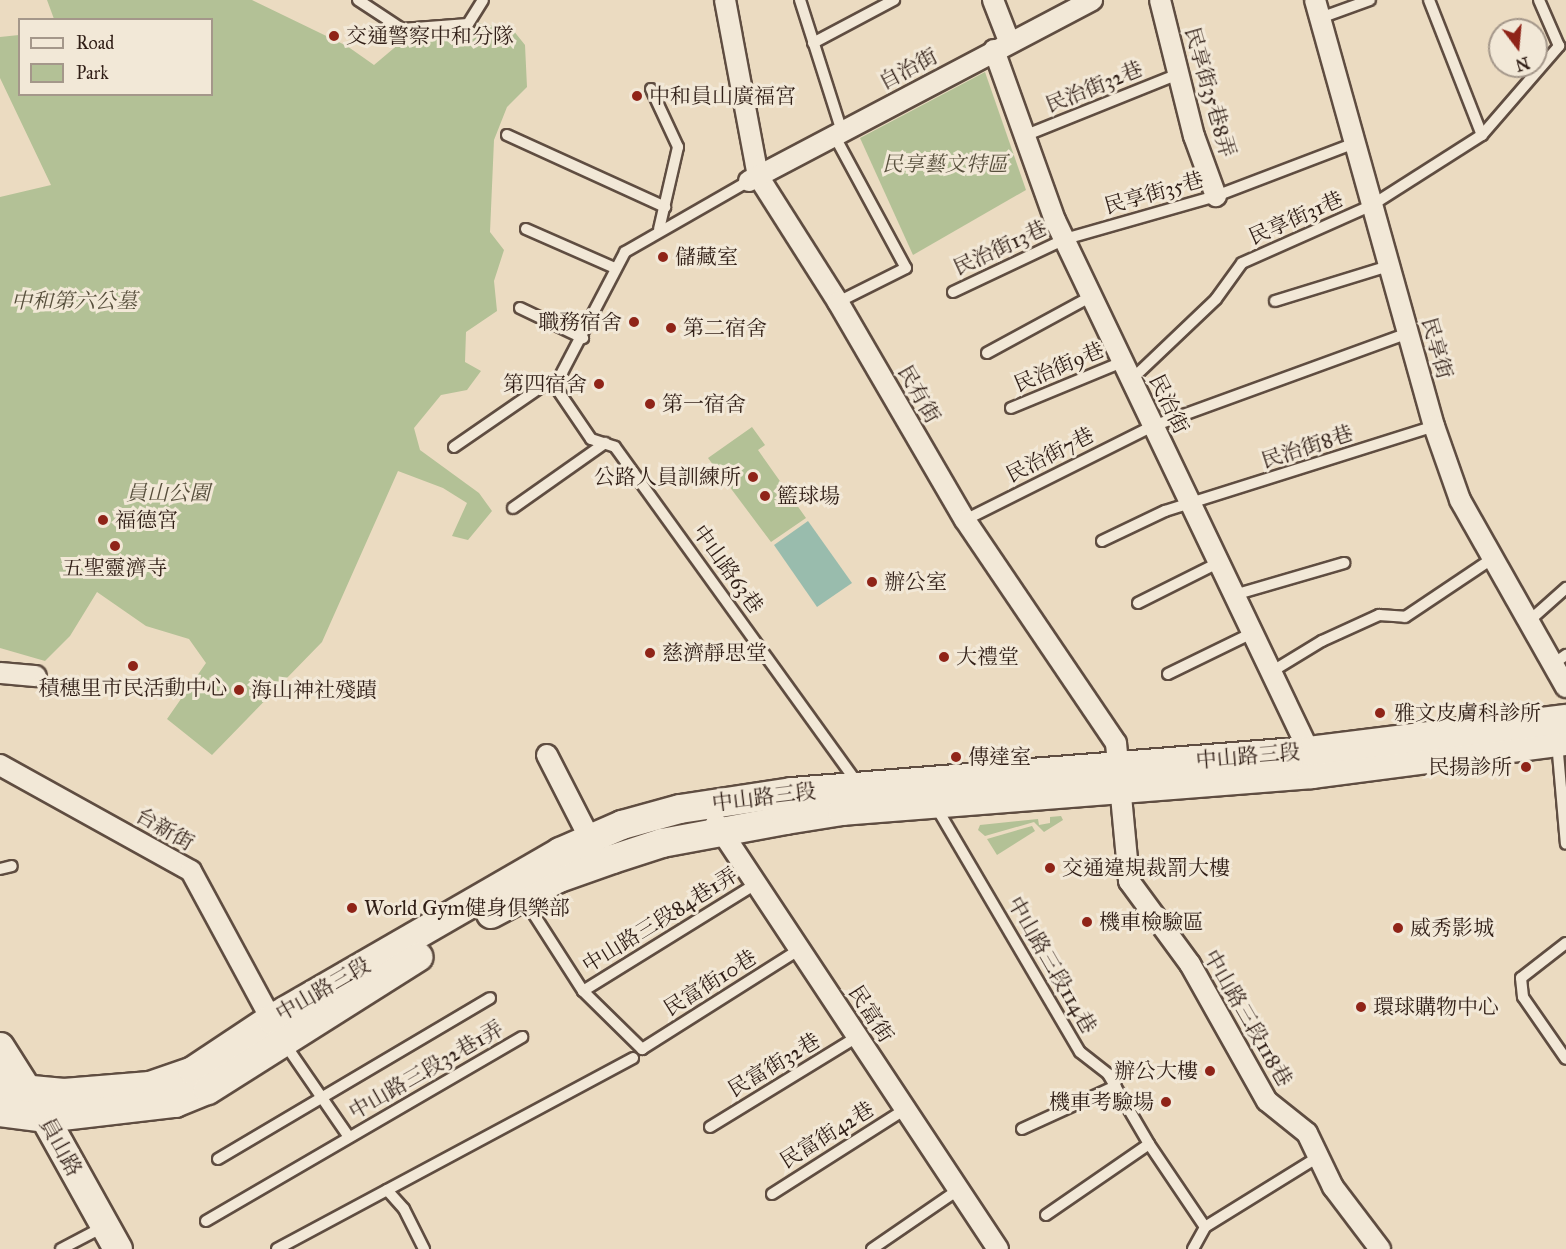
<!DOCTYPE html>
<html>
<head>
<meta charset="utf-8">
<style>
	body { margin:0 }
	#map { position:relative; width:1566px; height:1249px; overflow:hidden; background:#ebdbc1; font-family:"IM FELL Great Primer","Noto Serif TC",serif }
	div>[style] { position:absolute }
	.green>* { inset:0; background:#b3c196 }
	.water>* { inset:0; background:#99bcad }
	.roads { filter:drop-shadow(2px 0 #5f4d41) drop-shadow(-2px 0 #5f4d41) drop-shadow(0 2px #5f4d41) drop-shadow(0 -2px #5f4d41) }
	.lane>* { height:10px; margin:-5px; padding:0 5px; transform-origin:5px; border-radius:5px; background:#f2e8d7 }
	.street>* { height:20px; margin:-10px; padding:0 10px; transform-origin:10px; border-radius:10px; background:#f2e8d7 }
	.secondary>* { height:28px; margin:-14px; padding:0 14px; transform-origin:14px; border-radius:14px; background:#f2e8d7 }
	.dots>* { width:16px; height:16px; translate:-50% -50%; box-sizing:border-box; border:3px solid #f2e8d7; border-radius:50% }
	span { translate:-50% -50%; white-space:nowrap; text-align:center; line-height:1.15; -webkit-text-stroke:6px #f2e8d7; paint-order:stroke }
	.poi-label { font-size:21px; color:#301e16 }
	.left { translate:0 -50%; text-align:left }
	.right { translate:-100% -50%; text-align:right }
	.street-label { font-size:21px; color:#301e16 }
	.park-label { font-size:21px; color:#574f3c; font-style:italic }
	.legend { position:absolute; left:18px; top:18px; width:195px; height:78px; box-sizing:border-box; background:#f2e8d7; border:2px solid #a4978a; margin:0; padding:8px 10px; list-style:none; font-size:18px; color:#301e16 }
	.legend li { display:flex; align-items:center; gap:12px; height:30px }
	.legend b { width:30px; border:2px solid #a4978a }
	.north { position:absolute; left:1488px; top:18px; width:60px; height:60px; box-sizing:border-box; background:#f2e8d7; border:2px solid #a4978a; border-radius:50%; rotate:164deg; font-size:16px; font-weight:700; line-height:24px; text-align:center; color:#301e16 }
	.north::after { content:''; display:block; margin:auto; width:21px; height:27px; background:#8f2418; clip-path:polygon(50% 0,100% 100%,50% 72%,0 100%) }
</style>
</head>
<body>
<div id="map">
	<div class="green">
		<div style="clip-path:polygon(47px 0,252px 0,347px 46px,374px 65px,413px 32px,447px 34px,479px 23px,513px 30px,525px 45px,527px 87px,507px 107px,494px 140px,490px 232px,504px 250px,494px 281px,497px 311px,466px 332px,465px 362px,481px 371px,467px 390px,441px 395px,414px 428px,420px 450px,479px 493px,492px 511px,468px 540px,452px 536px,467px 503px,443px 488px,398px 471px,322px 642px,212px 755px,167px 719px,206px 663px,189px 639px,146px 626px,97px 592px,70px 636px,45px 661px,0 648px,0 197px,51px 185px,0 78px,0 37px,19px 35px,20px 94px,212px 94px,212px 20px,54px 19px)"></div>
		<div style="clip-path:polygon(985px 72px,1026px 190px,913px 255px,860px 138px)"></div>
		<div style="clip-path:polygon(752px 427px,765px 445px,758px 450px,806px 518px,771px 542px,708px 458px)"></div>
		<div style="clip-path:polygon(1061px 816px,1063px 820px,1044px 832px,1034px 822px,985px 836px,978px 830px,980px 825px,1038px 819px,1039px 825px,1050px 823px,1050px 817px)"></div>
		<div style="clip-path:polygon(1032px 826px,1035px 831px,997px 855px,987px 839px)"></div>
	</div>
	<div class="water">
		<div style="clip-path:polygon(808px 521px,852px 583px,817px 607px,774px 545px)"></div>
	</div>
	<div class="roads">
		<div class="lane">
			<div style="left:358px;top:0;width:53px;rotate:33.4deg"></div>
			<div style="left:402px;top:29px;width:66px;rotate:-4.3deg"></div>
			<div style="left:468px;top:24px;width:28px;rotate:-58deg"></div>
			<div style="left:800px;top:0;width:139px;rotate:72.3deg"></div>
			<div style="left:1429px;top:0;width:145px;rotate:68.6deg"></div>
			<div style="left:1320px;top:18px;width:53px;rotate:-19.8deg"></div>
			<div style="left:813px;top:43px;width:92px;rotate:-28deg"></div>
			<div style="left:651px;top:89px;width:64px;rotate:65deg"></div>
			<div style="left:678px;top:147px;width:84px;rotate:103deg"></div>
			<div style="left:507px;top:135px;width:174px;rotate:24.5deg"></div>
			<div style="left:834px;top:135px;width:151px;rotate:61.6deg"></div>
			<div style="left:906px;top:268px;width:76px;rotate:153.4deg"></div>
			<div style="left:1024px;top:136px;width:166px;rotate:-21.9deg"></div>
			<div style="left:526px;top:229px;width:97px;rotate:23.7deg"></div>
			<div style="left:953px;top:292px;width:124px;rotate:-25.3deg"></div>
			<div style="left:1065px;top:239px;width:157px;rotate:-15.9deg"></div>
			<div style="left:1216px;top:196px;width:149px;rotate:-20.9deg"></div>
			<div style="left:1275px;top:301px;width:119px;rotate:-17.1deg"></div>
			<div style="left:520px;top:308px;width:70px;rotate:25.5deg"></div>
			<div style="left:987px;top:353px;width:119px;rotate:-28.5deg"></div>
			<div style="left:1131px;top:380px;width:117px;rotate:-43.6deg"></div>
			<div style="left:1216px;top:299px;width:44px;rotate:-54.2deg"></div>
			<div style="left:1242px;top:263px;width:142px;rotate:-24deg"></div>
			<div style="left:1372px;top:205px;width:130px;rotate:-32.5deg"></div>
			<div style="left:1482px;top:135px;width:118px;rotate:-49.1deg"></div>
			<div style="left:1559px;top:46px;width:50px;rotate:-113.5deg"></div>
			<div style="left:555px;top:386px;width:64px;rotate:55.8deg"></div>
			<div style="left:591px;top:439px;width:25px;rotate:18deg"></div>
			<div style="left:615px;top:447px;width:415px;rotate:54.2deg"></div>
			<div style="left:1011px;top:408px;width:120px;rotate:-22.5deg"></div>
			<div style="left:454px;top:447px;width:109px;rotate:-34.6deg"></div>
			<div style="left:544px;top:385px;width:11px;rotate:5deg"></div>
			<div style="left:555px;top:386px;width:151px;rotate:-62.4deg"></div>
			<div style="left:625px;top:252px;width:141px;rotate:-29.8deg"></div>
			<div style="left:513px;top:508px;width:113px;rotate:-35.2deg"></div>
			<div style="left:965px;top:520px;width:210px;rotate:-26.6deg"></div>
			<div style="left:1153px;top:426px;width:271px;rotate:-20deg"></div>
			<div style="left:1102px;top:541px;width:70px;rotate:-25.5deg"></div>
			<div style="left:1165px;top:511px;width:282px;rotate:-17.5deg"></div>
			<div style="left:1234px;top:595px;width:115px;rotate:-16.2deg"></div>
			<div style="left:1138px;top:603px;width:89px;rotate:-26.6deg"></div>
			<div style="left:1529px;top:621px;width:50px;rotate:-41.7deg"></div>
			<div style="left:1553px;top:664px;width:16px;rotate:-35deg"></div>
			<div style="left:1271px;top:672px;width:60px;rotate:-31.3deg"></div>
			<div style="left:1322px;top:641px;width:63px;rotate:-24.5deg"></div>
			<div style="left:1379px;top:615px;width:26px;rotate:4deg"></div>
			<div style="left:1405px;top:617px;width:106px;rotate:-33.8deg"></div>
			<div style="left:1168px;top:674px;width:93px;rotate:-26deg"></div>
			<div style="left:1557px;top:742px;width:102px;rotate:85deg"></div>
			<div style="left:935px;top:805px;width:286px;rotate:59.6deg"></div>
			<div style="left:1080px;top:1052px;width:36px;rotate:38deg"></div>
			<div style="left:1108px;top:1074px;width:81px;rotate:59.6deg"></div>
			<div style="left:1149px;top:1144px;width:100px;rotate:56deg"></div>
			<div style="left:0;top:869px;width:12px;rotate:-14deg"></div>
			<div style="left:524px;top:899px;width:109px;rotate:57.3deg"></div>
			<div style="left:583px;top:991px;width:83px;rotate:44.5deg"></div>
			<div style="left:642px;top:1049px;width:187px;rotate:-32.3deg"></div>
			<div style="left:1566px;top:943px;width:57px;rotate:142.1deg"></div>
			<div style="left:1521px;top:978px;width:19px;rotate:84deg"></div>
			<div style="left:1523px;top:997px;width:75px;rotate:55.3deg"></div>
			<div style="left:583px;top:991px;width:205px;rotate:-31.8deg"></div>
			<div style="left:285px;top:1044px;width:113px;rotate:55.5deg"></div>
			<div style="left:710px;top:1127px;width:172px;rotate:-31.5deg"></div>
			<div style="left:1022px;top:1129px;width:103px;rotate:-24.6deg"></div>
			<div style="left:218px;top:1159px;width:316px;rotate:-30.6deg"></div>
			<div style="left:387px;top:1190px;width:25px;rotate:48deg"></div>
			<div style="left:404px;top:1209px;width:45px;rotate:63.4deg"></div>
			<div style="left:772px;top:1194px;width:156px;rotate:-32.5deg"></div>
			<div style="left:1046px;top:1215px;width:125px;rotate:-34.6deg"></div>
			<div style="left:206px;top:1221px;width:366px;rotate:-30.2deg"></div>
			<div style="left:61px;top:1249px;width:50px;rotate:-27.6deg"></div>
			<div style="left:277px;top:1249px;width:404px;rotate:-28.2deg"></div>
			<div style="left:872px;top:1249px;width:104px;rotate:-34.5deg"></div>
			<div style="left:1193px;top:1249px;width:25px;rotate:-61deg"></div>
			<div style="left:1205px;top:1227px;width:133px;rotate:-31.8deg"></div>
		</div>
		<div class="street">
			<div style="left:725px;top:0;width:179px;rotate:79.4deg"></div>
			<div style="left:758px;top:176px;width:149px;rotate:57.6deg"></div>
			<div style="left:838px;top:302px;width:252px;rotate:59.8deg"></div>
			<div style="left:965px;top:520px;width:269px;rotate:55.9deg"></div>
			<div style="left:1116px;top:743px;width:139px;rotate:84.6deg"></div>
			<div style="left:1129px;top:881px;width:103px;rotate:53.7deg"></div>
			<div style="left:1190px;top:964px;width:157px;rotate:60.7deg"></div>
			<div style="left:1267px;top:1101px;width:51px;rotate:38.7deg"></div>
			<div style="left:1307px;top:1133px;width:60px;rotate:64.3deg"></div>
			<div style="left:1333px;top:1187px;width:78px;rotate:52.8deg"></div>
			<div style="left:993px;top:0;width:44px;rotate:68.7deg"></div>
			<div style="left:1160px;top:0;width:140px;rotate:76deg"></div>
			<div style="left:1194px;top:136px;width:64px;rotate:69.9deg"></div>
			<div style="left:1315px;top:0;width:442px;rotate:74.4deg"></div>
			<div style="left:1434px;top:426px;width:78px;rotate:70.6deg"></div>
			<div style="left:1460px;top:500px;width:215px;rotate:60.5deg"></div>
			<div style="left:994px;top:50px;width:181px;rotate:70.3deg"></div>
			<div style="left:1055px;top:220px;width:589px;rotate:64.44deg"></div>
			<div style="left:1309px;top:751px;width:11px;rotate:85deg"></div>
			<div style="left:749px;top:181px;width:388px;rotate:-27.8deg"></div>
			<div style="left:0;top:673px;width:36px;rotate:5deg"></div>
			<div style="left:547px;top:755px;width:94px;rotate:62.9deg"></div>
			<div style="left:0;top:765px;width:218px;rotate:29deg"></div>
			<div style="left:191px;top:871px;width:168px;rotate:61.6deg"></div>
			<div style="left:716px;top:823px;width:511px;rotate:56.5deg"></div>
		</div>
		<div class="secondary">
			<div style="left:491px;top:914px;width:77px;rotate:-27.9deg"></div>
			<div style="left:559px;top:878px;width:57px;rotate:-19.4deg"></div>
			<div style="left:613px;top:859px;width:52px;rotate:-18.1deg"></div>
			<div style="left:662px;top:843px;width:126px;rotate:-10.5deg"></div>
			<div style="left:786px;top:820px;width:57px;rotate:-9.1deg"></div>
			<div style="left:842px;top:811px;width:471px;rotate:-4.5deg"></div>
			<div style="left:1312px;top:774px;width:256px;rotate:-7.4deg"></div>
			<div style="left:0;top:1047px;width:84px;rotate:57.6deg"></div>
			<div style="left:45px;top:1118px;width:150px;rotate:60.9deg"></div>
			<div style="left:0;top:1087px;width:64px;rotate:5.4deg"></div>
			<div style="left:64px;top:1093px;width:86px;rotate:-4.7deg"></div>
			<div style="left:150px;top:1086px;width:46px;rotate:-19.2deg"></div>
			<div style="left:193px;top:1071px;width:94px;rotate:-33.7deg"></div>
			<div style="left:271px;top:1019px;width:334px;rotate:-30deg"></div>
			<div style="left:560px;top:852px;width:68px;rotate:-23.5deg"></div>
			<div style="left:622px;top:825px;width:60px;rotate:-15.4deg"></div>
			<div style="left:680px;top:809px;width:113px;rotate:-8.6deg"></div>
			<div style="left:792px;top:792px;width:519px;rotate:-4.53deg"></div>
			<div style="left:1309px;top:751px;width:259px;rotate:-7.1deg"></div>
			<div style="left:0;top:1112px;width:45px;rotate:7.6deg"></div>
			<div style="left:45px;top:1118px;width:131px;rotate:-6.6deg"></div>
			<div style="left:175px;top:1103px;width:35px;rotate:-22deg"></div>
			<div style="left:208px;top:1090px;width:249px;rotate:-32.3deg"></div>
		</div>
	</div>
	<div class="dots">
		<div style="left:334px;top:36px;background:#8f2418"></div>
		<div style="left:637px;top:96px;background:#8f2418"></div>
		<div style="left:663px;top:257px;background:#8f2418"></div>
		<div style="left:634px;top:322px;background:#8f2418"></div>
		<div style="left:671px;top:328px;background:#8f2418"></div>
		<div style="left:599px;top:384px;background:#8f2418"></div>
		<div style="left:650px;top:404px;background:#8f2418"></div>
		<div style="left:753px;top:477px;background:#8f2418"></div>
		<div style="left:765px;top:496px;background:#8f2418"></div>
		<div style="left:103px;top:520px;background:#8f2418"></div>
		<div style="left:115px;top:546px;background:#8f2418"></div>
		<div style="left:872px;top:582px;background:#8f2418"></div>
		<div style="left:650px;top:653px;background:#8f2418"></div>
		<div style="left:944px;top:657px;background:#8f2418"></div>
		<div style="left:133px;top:666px;background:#8f2418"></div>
		<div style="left:239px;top:690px;background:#8f2418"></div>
		<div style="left:1380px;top:713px;background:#8f2418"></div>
		<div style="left:956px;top:757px;background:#8f2418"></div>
		<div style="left:1526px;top:767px;background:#8f2418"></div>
		<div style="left:1050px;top:868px;background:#8f2418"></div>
		<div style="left:352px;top:908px;background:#8f2418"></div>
		<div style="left:1087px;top:922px;background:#8f2418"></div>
		<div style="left:1398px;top:928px;background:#8f2418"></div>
		<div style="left:1361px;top:1007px;background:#8f2418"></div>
		<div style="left:1210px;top:1071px;background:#8f2418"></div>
		<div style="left:1166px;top:1102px;background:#8f2418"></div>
	</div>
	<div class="poi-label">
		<span class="left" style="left:346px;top:36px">交通警察中和分隊</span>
		<span class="left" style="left:649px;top:96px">中和員山廣福宮</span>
		<span class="left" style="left:675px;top:257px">儲藏室</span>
		<span class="right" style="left:622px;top:322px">職務宿舍</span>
		<span class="left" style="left:683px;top:328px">第二宿舍</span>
		<span class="right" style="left:587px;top:384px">第四宿舍</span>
		<span class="left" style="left:662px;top:404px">第一宿舍</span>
		<span class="right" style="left:741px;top:477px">公路人員訓練所</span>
		<span class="left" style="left:777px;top:496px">籃球場</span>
		<span class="left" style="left:115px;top:520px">福德宮</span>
		<span style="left:115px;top:568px">五聖靈濟寺</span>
		<span class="left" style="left:884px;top:582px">辦公室</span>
		<span class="left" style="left:662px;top:653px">慈濟靜思堂</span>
		<span class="left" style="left:956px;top:657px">大禮堂</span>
		<span style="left:133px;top:688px">積穗里市民活動中心</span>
		<span class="left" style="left:251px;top:690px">海山神社殘蹟</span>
		<span class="left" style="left:1394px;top:713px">雅文皮膚科診所</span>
		<span class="left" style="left:968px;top:757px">傳達室</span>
		<span class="right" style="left:1512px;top:767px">民揚診所</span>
		<span class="left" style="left:1062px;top:868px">交通違規裁罰大樓</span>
		<span class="left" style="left:364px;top:908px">World Gym健身俱樂部</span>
		<span class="left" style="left:1099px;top:922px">機車檢驗區</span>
		<span class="left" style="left:1410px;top:928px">威秀影城</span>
		<span class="left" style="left:1373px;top:1007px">環球購物中心</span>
		<span class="right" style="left:1198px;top:1071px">辦公大樓</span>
		<span class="right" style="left:1154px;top:1102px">機車考驗場</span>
	</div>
	<div class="street-label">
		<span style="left:908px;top:69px;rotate:-28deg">自治街</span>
		<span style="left:1094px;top:87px;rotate:-22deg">民治街32巷</span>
		<span style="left:1210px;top:92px;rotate:74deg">民享街35巷8弄</span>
		<span style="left:1154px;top:193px;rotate:-16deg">民享街35巷</span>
		<span style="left:1296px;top:218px;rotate:-24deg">民享街31巷</span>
		<span style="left:1000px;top:248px;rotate:-25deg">民治街13巷</span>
		<span style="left:1437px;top:348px;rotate:74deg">民享街</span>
		<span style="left:1059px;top:367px;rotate:-23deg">民治街9巷</span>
		<span style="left:919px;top:394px;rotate:60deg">民有街</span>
		<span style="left:1169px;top:404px;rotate:64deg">民治街</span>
		<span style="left:1307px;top:447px;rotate:-18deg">民治街8巷</span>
		<span style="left:1050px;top:455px;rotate:-27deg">民治街7巷</span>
		<span style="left:728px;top:569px;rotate:54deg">中山路63巷</span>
		<span style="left:1248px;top:756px;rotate:-5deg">中山路三段</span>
		<span style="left:764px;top:797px;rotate:-7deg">中山路三段</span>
		<span style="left:165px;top:829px;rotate:30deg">台新街</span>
		<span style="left:660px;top:920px;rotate:-32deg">中山路三段84巷1弄</span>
		<span style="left:1052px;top:965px;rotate:60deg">中山路三段114巷</span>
		<span style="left:710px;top:983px;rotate:-32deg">民富街10巷</span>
		<span style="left:323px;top:989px;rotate:-30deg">中山路三段</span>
		<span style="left:871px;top:1014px;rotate:57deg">民富街</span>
		<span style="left:1248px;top:1018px;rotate:60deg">中山路三段118巷</span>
		<span style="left:774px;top:1065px;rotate:-31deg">民富街32巷</span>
		<span style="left:426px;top:1070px;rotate:-30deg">中山路三段32巷1弄</span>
		<span style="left:827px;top:1135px;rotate:-32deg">民富街42巷</span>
		<span style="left:61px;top:1147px;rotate:61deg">員山路</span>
	</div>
	<div class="park-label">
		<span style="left:945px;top:164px">民享藝文特區</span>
		<span style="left:74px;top:301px">中和第六公墓</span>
		<span style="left:168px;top:493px">員山公園</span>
	</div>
	<ul class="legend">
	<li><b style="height:8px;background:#f2e8d7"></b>Road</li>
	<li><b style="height:16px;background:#b3c196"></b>Park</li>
	</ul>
	<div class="north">N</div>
</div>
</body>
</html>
